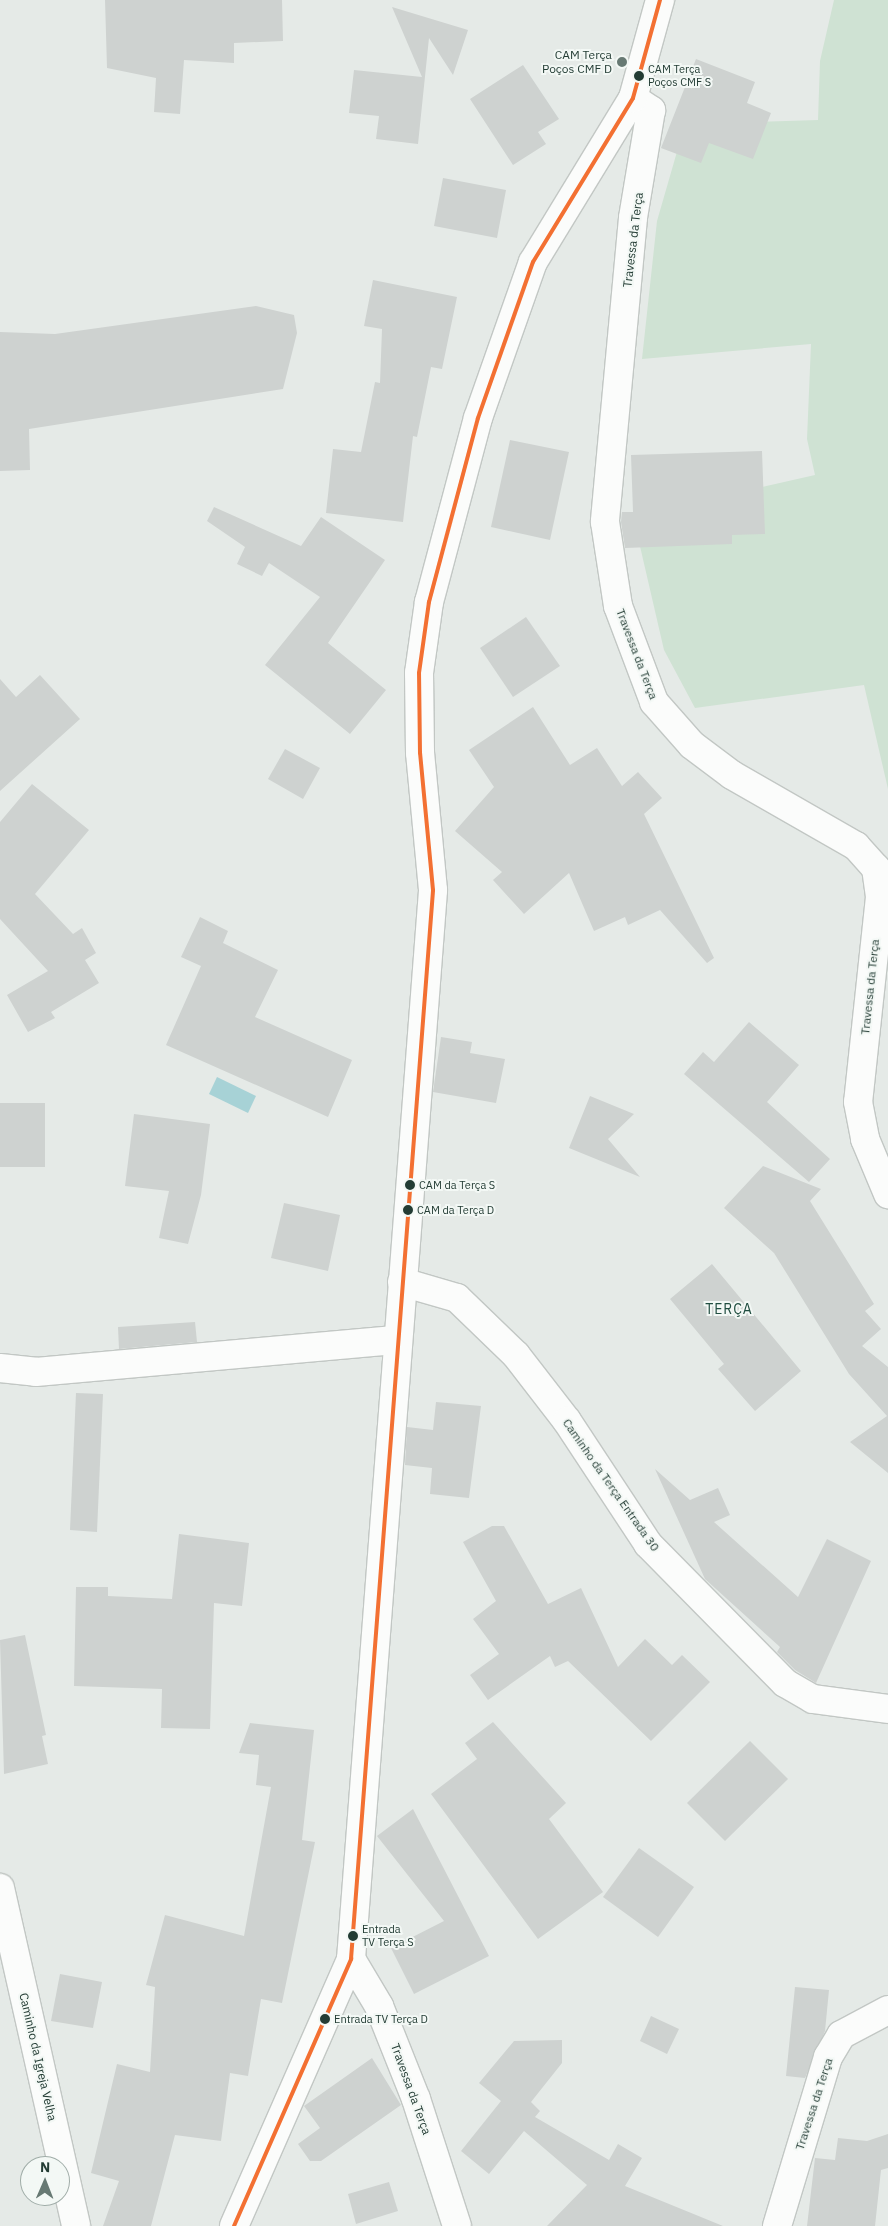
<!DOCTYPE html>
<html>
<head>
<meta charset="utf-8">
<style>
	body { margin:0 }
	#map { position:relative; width:888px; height:2226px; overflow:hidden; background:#e5eae7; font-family:"IBM Plex Sans",sans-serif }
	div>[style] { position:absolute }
	.green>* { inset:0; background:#cfe2d3 }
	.water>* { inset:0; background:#a7d2d6 }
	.building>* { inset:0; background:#ced2d0 }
	.roads { filter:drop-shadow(1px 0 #c2c7c4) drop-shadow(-1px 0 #c2c7c4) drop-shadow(0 1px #c2c7c4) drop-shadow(0 -1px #c2c7c4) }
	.minor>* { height:28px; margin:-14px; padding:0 14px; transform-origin:14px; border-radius:14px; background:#fbfcfb }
	.bus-1>* { height:4px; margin:-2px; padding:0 2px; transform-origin:2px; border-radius:2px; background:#f37032 }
	.dots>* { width:14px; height:14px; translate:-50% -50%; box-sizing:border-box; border:2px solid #f3f8f5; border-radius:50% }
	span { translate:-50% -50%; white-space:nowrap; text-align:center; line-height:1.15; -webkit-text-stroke:4px #f3f8f5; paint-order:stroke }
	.bus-label { font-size:11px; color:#233c34 }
	.left { translate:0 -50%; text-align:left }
	.poi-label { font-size:12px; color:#233c34 }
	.right { translate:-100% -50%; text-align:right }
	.street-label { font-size:12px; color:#233c34 }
	.neighbourhood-label { font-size:14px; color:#204d40; letter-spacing:1px }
	.north { position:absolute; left:20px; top:2156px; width:50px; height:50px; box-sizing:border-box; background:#f3f8f5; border:1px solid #a0ada8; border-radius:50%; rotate:1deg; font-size:14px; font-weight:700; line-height:20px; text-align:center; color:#233c34 }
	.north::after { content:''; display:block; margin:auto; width:18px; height:22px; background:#677973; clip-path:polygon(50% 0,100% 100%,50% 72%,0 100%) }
</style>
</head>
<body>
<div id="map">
	<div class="green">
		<div style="clip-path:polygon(834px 0,888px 0,888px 789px,864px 685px,695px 708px,664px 650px,633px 516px,815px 475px,807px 439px,811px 344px,642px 359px,657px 221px,685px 124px,818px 120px,820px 61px)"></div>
	</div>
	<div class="water">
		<div style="clip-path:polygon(217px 1077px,256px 1096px,248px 1113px,209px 1094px)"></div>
	</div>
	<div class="building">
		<div style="clip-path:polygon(105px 0,282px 0,283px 41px,234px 43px,234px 63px,184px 60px,180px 114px,154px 112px,156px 78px,107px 68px)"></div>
		<div style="clip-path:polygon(392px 7px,468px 30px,453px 75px,429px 38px,418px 144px,376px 139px,379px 116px,349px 113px,354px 70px,422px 77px)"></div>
		<div style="clip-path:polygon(696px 59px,755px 82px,747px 103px,771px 113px,753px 159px,709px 143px,701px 163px,661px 148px)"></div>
		<div style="clip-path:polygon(523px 65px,559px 119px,538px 132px,546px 144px,513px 165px,470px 99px)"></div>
		<div style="clip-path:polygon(443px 178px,506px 190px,497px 238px,434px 226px)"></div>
		<div style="clip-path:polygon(373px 280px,457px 297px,442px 369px,431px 367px,417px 437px,413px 436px,403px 522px,326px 513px,333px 449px,361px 452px,375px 382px,380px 383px,382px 329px,364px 326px)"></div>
		<div style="clip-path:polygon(256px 306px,294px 315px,297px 333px,283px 389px,29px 429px,30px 470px,0 471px,0 332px,55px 334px)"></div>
		<div style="clip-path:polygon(510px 440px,569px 452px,550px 540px,491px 527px)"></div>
		<div style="clip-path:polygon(762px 451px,765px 534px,732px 535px,732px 544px,625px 548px,621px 522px,622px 512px,633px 512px,631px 455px)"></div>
		<div style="clip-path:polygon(214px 507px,301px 546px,321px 517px,385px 560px,328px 643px,386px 690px,350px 734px,265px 665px,320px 597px,269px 563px,262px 576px,237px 564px,245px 547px,207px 521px)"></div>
		<div style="clip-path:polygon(526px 617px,560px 666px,513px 697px,480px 648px)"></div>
		<div style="clip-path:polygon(40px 675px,80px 719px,0 791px,0 679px,16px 697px)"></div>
		<div style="clip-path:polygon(533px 707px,570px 765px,597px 748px,622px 786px,638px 772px,662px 798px,644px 814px,714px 958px,707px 963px,660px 910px,628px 925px,625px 917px,594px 931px,569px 873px,524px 914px,493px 880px,502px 872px,455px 831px,494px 787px,469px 750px)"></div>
		<div style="clip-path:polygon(285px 749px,320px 768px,303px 799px,268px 779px)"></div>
		<div style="clip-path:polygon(32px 784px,89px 830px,35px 894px,73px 934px,82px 928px,96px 953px,85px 960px,99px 983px,51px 1012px,55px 1018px,28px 1032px,7px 995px,48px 971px,0 919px,0 822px)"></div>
		<div style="clip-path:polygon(200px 917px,228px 931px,223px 943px,278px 970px,255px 1017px,352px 1060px,328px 1117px,166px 1045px,201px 966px,181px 957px)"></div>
		<div style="clip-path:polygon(749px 1022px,799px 1065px,767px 1102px,830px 1159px,809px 1182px,684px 1074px,703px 1052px,714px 1062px)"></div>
		<div style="clip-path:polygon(441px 1037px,472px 1042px,470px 1053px,505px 1059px,496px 1103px,433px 1092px)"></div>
		<div style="clip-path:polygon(590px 1096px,634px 1114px,608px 1139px,640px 1177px,569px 1148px)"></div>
		<div style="clip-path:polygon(0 1103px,45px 1103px,45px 1167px,0 1167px)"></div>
		<div style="clip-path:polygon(134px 1114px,210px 1124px,201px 1195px,188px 1244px,159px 1238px,169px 1191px,125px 1186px)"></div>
		<div style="clip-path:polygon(763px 1166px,821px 1189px,810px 1201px,874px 1304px,865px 1311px,881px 1329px,862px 1346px,888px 1367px,888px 1473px,850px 1442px,887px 1416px,849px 1374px,774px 1253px,724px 1208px)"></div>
		<div style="clip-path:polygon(284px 1203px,340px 1215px,328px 1271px,271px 1258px)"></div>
		<div style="clip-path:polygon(712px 1264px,801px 1371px,755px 1411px,718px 1369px,724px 1364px,670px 1299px)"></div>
		<div style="clip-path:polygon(195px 1322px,197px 1342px,119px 1349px,118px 1327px)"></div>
		<div style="clip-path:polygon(76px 1393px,103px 1394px,97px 1532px,70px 1530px)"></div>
		<div style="clip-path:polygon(436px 1402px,481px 1406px,469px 1498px,430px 1494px,432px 1468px,405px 1465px,407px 1427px,433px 1430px)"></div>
		<div style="clip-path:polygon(655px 1469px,690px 1500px,718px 1488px,730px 1515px,714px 1522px,798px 1597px,827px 1539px,871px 1561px,816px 1683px,795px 1670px,777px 1652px,780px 1647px,705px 1579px)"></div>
		<div style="clip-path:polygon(492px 1526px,504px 1526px,548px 1604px,581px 1588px,618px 1667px,645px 1639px,672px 1665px,682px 1655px,710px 1682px,651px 1741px,568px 1661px,555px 1667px,550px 1656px,488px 1700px,470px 1675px,499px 1654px,473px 1619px,496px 1601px,463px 1542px)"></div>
		<div style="clip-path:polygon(179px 1534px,249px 1543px,242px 1606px,214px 1603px,210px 1729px,161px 1728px,162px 1689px,74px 1686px,76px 1587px,108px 1587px,108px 1596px,172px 1599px)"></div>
		<div style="clip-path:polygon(25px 1635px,46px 1735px,42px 1736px,48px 1764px,4px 1774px,0 1640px)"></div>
		<div style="clip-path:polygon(493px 1722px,566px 1803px,549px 1819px,603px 1892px,538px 1939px,431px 1794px,477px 1759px,465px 1743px)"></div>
		<div style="clip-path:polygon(250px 1723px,314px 1730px,302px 1840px,315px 1842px,282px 2003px,261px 1999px,248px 2076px,230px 2073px,221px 2141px,175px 2135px,151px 2226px,103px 2226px,119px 2181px,91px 2173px,117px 2064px,150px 2072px,155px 1987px,146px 1985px,165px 1915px,244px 1936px,271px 1787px,256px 1785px,259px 1755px,239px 1753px)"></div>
		<div style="clip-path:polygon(750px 1741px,788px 1779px,725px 1841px,687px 1803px)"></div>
		<div style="clip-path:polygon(413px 1809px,489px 1956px,414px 1994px,391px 1948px,444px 1921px,377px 1836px)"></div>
		<div style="clip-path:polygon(639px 1848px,694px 1887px,658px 1937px,603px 1897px)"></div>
		<div style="clip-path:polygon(60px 1974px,102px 1982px,93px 2028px,51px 2021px)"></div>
		<div style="clip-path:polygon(795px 1987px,829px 1990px,825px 2031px,805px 2078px,786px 2076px)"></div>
		<div style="clip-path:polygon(651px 2016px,679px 2029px,667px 2054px,640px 2041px)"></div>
		<div style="clip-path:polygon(562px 2040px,562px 2063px,531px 2102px,540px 2111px,535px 2117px,609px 2160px,618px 2144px,642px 2158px,625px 2186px,723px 2226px,547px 2226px,587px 2185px,524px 2131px,489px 2174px,461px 2151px,501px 2101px,479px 2083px,514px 2041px)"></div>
		<div style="clip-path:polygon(372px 2058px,401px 2105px,321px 2161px,310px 2161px,298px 2144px,320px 2128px,304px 2106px)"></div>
		<div style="clip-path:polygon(888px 2134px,888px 2168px,881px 2170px,875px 2226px,807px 2226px,815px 2158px,835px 2160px,838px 2138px,867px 2141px)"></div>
		<div style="clip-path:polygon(389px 2182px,398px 2211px,356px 2224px,348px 2194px)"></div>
	</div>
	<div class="roads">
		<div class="minor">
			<div style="left:633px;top:98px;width:22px;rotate:34deg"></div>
			<div style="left:651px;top:110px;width:109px;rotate:99.5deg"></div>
			<div style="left:633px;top:218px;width:305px;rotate:95.3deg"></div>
			<div style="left:605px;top:522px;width:85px;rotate:81.2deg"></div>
			<div style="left:618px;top:606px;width:103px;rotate:69.4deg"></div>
			<div style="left:654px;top:702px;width:57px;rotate:48.5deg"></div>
			<div style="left:692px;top:745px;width:50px;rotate:36.9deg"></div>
			<div style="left:732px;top:775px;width:143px;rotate:29.8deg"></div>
			<div style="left:856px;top:846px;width:30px;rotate:48deg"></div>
			<div style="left:876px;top:868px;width:29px;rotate:82deg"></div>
			<div style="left:880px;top:897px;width:206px;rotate:96.1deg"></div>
			<div style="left:858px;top:1102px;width:38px;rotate:79deg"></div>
			<div style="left:865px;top:1139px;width:60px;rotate:67.3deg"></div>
			<div style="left:402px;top:1282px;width:57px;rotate:16.2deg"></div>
			<div style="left:457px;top:1298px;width:82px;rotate:44deg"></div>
			<div style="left:516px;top:1355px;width:83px;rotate:52.3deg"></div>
			<div style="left:567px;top:1421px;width:147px;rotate:56.6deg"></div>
			<div style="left:648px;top:1544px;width:195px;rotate:45.4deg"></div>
			<div style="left:785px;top:1683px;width:32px;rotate:30deg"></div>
			<div style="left:813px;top:1699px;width:76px;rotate:7.6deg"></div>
			<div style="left:0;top:1368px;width:36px;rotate:6deg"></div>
			<div style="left:36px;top:1372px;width:363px;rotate:-5.1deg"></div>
			<div style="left:0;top:1888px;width:346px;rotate:77.3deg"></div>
			<div style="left:351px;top:1959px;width:55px;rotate:59.2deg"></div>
			<div style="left:379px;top:2006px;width:100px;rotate:68.3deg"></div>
			<div style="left:416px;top:2099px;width:133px;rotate:72.1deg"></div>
			<div style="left:234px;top:2226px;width:292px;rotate:-66.3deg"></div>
			<div style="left:351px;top:1959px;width:1072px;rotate:-85.61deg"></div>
			<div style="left:433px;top:890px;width:138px;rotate:-95.4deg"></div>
			<div style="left:420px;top:753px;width:80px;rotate:-90.7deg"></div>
			<div style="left:419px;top:673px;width:72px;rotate:-82deg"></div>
			<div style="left:429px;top:602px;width:190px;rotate:-75.1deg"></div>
			<div style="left:478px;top:418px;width:165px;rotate:-70.6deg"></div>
			<div style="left:533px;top:262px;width:192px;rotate:-58.6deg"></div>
			<div style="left:633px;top:98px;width:102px;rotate:-74.6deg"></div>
			<div style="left:777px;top:2226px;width:177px;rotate:-73.2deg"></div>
			<div style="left:828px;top:2057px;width:26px;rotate:-59deg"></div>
			<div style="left:841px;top:2035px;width:53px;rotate:-28deg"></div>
		</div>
	</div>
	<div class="bus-1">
		<div style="left:234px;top:2226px;width:292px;rotate:-66.3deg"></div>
		<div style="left:351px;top:1959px;width:1072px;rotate:-85.61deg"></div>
		<div style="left:433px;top:890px;width:138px;rotate:-95.4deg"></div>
		<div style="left:420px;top:753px;width:80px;rotate:-90.7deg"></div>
		<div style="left:419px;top:673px;width:72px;rotate:-82deg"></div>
		<div style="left:429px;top:602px;width:190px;rotate:-75.1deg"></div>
		<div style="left:478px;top:418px;width:165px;rotate:-70.6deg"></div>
		<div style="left:533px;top:262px;width:192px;rotate:-58.6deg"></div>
		<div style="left:633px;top:98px;width:102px;rotate:-74.6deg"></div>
	</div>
	<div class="dots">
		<div style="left:622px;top:62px;background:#677973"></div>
		<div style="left:639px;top:76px;background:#233c34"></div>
		<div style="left:410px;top:1185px;background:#233c34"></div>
		<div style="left:408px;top:1210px;background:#233c34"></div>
		<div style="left:353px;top:1936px;background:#233c34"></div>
		<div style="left:325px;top:2019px;background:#233c34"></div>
	</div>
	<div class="bus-label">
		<span class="left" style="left:648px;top:76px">CAM Terça<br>Poços CMF S</span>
		<span class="left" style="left:419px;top:1185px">CAM da Terça S</span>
		<span class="left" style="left:417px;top:1210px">CAM da Terça D</span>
		<span class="left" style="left:362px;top:1936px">Entrada<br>TV Terça S</span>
		<span class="left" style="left:334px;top:2019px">Entrada TV Terça D</span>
	</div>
	<div class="poi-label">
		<span class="right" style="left:612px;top:62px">CAM Terça<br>Poços CMF D</span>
	</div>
	<div class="street-label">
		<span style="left:633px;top:240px;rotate:-83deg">Travessa da Terça</span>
		<span style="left:637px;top:654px;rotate:69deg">Travessa da Terça</span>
		<span style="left:870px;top:987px;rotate:-84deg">Travessa da Terça</span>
		<span style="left:611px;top:1485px;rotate:55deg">Caminho da Terça Entrada 30</span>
		<span style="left:38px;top:2057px;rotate:77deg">Caminho da Igreja Velha</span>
		<span style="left:411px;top:2089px;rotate:70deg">Travessa da Terça</span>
		<span style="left:814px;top:2104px;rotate:-72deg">Travessa da Terça</span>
	</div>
	<div class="neighbourhood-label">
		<span style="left:729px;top:1309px">TERÇA</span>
	</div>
	<div class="north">N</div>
</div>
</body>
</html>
